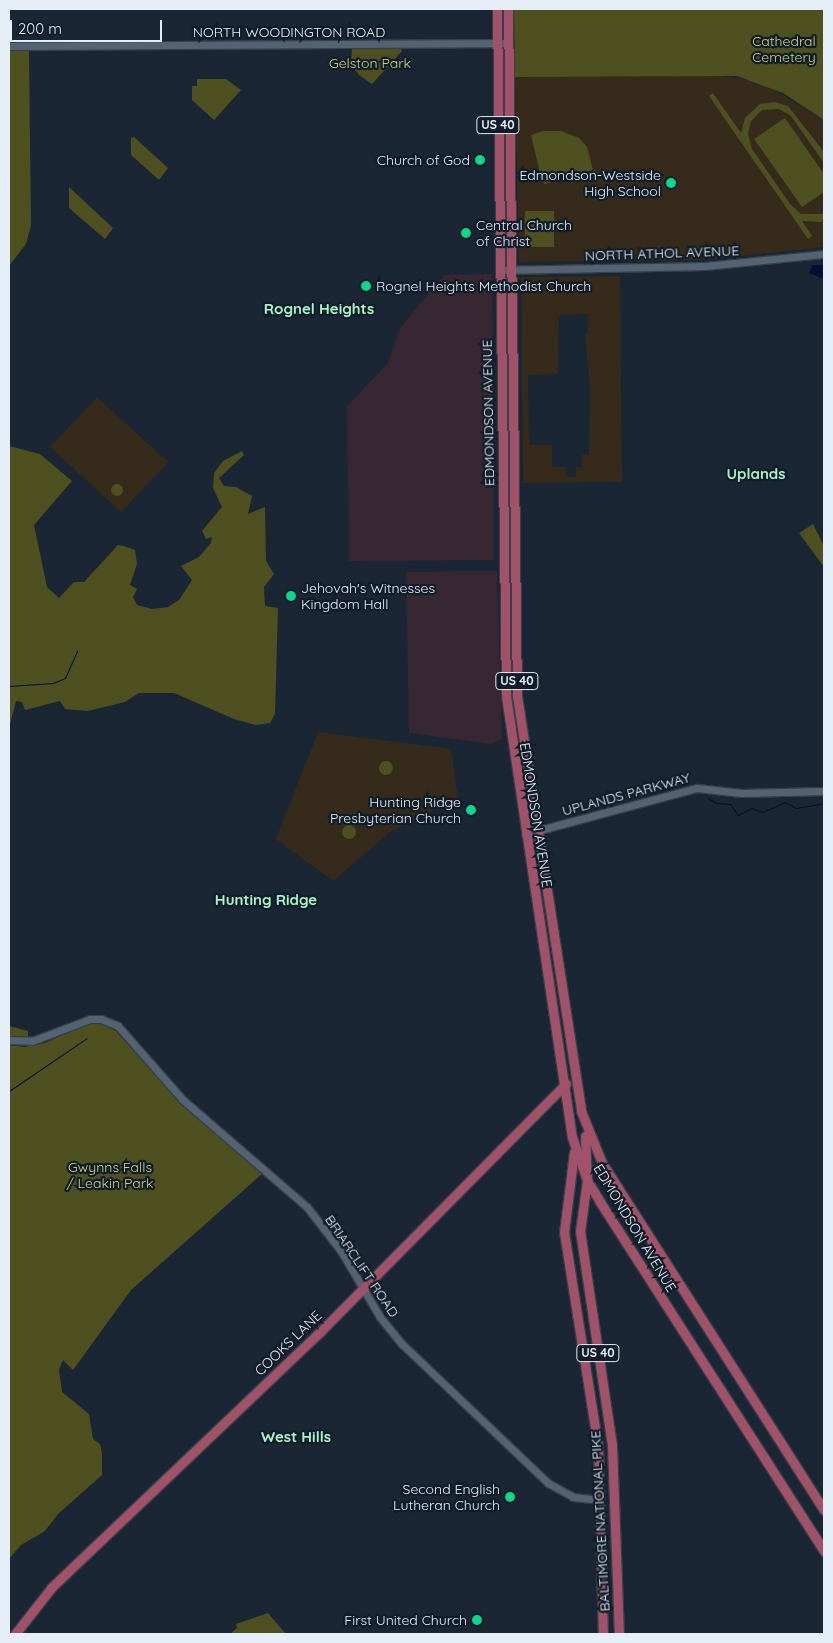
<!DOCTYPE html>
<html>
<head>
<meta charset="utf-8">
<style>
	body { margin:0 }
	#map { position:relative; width:833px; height:1643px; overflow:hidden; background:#1a2633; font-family:Quicksand,sans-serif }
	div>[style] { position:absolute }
	.commercial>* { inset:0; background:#362732 }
	.education>* { inset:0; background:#362a1b }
	.green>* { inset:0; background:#4e501f }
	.round { border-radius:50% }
	.water>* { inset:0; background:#021033 }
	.stream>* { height:1px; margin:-0.5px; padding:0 0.5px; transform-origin:0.5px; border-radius:0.5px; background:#021033 }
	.roads { filter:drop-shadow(1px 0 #36404c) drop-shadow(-1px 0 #36404c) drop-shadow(0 1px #36404c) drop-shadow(0 -1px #36404c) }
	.minor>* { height:7px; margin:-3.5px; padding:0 3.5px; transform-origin:3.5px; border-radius:3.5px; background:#546372 }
	.major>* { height:9px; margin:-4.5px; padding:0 4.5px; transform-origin:4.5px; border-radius:4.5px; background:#a15268 }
	.dots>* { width:14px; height:14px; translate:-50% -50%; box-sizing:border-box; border:2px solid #101d29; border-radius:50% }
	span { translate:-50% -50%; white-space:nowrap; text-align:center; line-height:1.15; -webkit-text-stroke:4.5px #101d29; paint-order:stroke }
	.shield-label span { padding:1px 4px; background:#101d29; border:1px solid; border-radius:4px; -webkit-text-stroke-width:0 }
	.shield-label { font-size:12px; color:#e6eff8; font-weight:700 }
	.street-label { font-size:14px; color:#e6eff8 }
	.park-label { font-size:14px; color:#cfd381 }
	.poi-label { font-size:14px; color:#e6eff8 }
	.right { translate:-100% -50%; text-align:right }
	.left { translate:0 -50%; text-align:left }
	.neighbourhood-label { font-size:15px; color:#a6f5c8; font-weight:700 }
	.frame { position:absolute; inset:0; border:10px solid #e6eff8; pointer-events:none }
	.scale { position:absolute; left:10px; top:20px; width:152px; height:22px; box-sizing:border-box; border:2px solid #e6eff8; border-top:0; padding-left:6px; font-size:15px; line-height:18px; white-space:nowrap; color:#e6eff8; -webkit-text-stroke:4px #101d29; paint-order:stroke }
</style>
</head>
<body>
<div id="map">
	<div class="commercial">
		<div style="clip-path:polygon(492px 274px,494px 560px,349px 561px,347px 406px,388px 363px,400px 328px,444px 275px)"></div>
		<div style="clip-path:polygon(497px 571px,502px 739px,491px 744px,409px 733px,406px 572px)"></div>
	</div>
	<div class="education">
		<div style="clip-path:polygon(715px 75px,761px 82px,824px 120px,824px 247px,704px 260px,519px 262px,515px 77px)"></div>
		<div style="clip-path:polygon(evenodd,620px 276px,622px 482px,523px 483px,521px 277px,620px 276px,588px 314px,588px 333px,585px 334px,590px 386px,589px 455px,582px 455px,582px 467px,576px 467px,576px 476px,567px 477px,566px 467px,552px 467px,552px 445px,529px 445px,528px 375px,558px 374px,559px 315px,588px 314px)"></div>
		<div style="clip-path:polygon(97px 397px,168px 462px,121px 512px,50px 447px)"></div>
		<div style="clip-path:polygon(318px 732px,451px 749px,458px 798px,390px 832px,333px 881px,276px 839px)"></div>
	</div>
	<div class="green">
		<div style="clip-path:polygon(514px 9px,824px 9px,824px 120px,783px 93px,737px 76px,515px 77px)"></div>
		<div style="clip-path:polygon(400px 47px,402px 51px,372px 84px,359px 75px,351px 64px,352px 48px)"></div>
		<div style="clip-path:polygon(9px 50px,29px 51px,31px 225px,26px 244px,9px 266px)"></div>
		<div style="clip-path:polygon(197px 79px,226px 79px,241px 90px,214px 120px,192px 100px,192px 86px,197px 86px)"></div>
		<div style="clip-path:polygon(713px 93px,741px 133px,745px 118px,760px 104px,774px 102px,788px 106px,824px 152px,824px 163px,791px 116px,779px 109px,762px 110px,751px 121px,748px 134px,752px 149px,790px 204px,801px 214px,824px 214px,822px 222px,802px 221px,812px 236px,808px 239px,709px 96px)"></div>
		<div style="clip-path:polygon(785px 118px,824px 174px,824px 192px,802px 207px,754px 139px)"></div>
		<div style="clip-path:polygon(543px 131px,561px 131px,579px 138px,587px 147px,593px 170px,545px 184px,542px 182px,531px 135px)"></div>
		<div style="clip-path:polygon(134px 137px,168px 168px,159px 180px,131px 155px,131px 138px)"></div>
		<div style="clip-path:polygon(69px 187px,113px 228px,105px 239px,69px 208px)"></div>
		<div style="clip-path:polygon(525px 211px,554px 211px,554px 247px,525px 247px)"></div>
		<div style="clip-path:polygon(9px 446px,40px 454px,72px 481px,34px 525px,47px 587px,59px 598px,74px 582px,84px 582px,118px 545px,124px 546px,135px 550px,137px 564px,130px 585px,137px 589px,133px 597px,137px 605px,152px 609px,168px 607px,179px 600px,192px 580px,181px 566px,199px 557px,211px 543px,212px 537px,206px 539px,202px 531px,222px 507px,213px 488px,214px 473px,223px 461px,242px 451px,244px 455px,219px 478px,224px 486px,236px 487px,252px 496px,248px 514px,265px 507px,266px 561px,274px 574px,264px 587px,265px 606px,278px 608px,275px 714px,270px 723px,255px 725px,234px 719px,174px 693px,139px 693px,125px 702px,88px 711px,65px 709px,60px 701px,25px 710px,22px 702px,16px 701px,9px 728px)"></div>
		<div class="round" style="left:111px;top:484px;width:12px;height:12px"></div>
		<div style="clip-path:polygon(813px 524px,824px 546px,824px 567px,799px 533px)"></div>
		<div class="round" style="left:379px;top:761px;width:14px;height:14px"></div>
		<div class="round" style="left:342px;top:825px;width:14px;height:14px"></div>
		<div style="clip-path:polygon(98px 1022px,116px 1031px,179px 1102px,263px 1173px,131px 1290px,73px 1370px,63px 1360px,59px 1370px,62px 1392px,89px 1414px,93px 1439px,100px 1444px,102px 1453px,102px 1475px,58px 1514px,45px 1531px,21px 1545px,9px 1559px,9px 1045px,24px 1047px,45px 1043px,88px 1023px)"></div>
		<div style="clip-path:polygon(9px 1026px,28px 1031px,28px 1037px,9px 1036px)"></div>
		<div style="clip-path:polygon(268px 1613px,286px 1634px,230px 1634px,237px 1628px,236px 1624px)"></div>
	</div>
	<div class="water">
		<div style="clip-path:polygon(813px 265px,824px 265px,824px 279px,809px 273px)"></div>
	</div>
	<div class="stream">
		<div style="left:9px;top:686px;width:44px;rotate:-3.9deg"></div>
		<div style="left:53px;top:683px;width:13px;rotate:-23deg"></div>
		<div style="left:65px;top:678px;width:30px;rotate:-66deg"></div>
		<div style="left:708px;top:798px;width:9px;rotate:32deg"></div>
		<div style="left:716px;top:803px;width:14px;rotate:4deg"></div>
		<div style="left:730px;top:804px;width:14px;rotate:54deg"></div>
		<div style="left:738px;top:815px;width:16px;rotate:-27deg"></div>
		<div style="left:752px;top:808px;width:11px;rotate:22deg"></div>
		<div style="left:762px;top:812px;width:25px;rotate:-23deg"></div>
		<div style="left:785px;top:802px;width:13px;rotate:29deg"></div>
		<div style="left:796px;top:808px;width:28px;rotate:-10deg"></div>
		<div style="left:9px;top:1091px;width:94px;rotate:-34.2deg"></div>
	</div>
	<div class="roads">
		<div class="minor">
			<div style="left:9px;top:46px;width:500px;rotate:-0.34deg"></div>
			<div style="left:500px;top:270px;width:205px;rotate:-1.1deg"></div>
			<div style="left:705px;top:266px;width:120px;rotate:-5.8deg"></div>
			<div style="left:525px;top:834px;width:178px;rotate:-15deg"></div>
			<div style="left:697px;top:788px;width:45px;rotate:6.3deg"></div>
			<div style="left:742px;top:793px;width:82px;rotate:-1.4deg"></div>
			<div style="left:9px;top:1040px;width:23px;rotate:2deg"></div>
			<div style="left:32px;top:1041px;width:62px;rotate:-20.8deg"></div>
			<div style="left:90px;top:1019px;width:11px"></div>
			<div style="left:101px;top:1019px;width:18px;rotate:22deg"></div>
			<div style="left:118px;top:1026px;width:98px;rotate:48.7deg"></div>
			<div style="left:183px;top:1100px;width:164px;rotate:40.8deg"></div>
			<div style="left:307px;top:1207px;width:56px;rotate:52.3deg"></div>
			<div style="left:341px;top:1251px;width:77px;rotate:59.4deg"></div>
			<div style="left:380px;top:1317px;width:35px;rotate:51deg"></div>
			<div style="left:402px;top:1344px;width:202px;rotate:43.6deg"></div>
			<div style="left:548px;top:1483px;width:29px;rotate:29deg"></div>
			<div style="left:573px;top:1497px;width:28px;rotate:6deg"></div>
		</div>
		<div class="major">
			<div style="left:497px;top:9px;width:687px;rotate:89.25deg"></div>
			<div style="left:506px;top:696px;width:446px;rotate:81.5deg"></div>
			<div style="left:572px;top:1137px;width:46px;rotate:70.8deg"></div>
			<div style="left:587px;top:1180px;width:26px;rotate:59deg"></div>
			<div style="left:600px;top:1202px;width:415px;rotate:57.3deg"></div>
			<div style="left:508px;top:9px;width:687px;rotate:89.25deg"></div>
			<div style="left:517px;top:696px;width:420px;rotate:81.2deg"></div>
			<div style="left:581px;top:1111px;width:56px;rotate:68deg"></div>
			<div style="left:602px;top:1163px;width:412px;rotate:57.4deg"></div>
			<div style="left:585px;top:1136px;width:44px;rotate:87.4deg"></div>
			<div style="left:587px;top:1180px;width:51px;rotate:97.8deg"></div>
			<div style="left:580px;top:1231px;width:216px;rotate:81.5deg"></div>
			<div style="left:612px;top:1445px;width:189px;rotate:87.9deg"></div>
			<div style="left:574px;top:1152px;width:81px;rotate:97.1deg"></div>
			<div style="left:564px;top:1232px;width:218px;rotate:81deg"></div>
			<div style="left:598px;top:1447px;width:187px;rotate:88.5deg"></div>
			<div style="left:15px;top:1634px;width:60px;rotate:-51.8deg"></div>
			<div style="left:52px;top:1587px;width:369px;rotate:-43.6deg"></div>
			<div style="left:319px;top:1333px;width:351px;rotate:-45.3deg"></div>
		</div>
	</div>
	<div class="dots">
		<div style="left:480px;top:160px;background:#05d98b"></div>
		<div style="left:671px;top:183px;background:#05d98b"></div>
		<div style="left:466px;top:233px;background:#05d98b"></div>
		<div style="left:366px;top:286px;background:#05d98b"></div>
		<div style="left:291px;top:596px;background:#05d98b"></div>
		<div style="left:471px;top:810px;background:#05d98b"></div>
		<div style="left:510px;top:1497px;background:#05d98b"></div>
		<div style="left:477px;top:1620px;background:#05d98b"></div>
	</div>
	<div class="shield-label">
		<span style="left:498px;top:125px">US 40</span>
		<span style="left:517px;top:681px">US 40</span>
		<span style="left:598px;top:1353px">US 40</span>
	</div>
	<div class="street-label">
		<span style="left:289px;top:32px">NORTH WOODINGTON ROAD</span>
		<span style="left:662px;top:253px;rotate:-2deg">NORTH ATHOL AVENUE</span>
		<span style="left:488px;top:413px;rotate:-91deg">EDMONDSON AVENUE</span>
		<span style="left:626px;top:794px;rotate:-15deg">UPLANDS PARKWAY</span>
		<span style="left:536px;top:815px;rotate:81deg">EDMONDSON AVENUE</span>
		<span style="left:635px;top:1228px;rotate:59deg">EDMONDSON AVENUE</span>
		<span style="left:362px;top:1266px;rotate:56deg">BRIARCLIFT ROAD</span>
		<span style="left:288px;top:1343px;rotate:-44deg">COOKS LANE</span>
		<span style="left:600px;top:1521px;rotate:-93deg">BALTIMORE NATIONAL PIKE</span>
	</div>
	<div class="park-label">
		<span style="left:784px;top:49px">Cathedral<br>Cemetery</span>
		<span style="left:370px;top:63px">Gelston Park</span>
		<span style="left:110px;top:1175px">Gwynns Falls<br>/ Leakin Park</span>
	</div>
	<div class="poi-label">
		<span class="right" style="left:470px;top:160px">Church of God</span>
		<span class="right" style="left:661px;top:183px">Edmondson-Westside<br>High School</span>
		<span class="left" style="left:476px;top:233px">Central Church<br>of Christ</span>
		<span class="left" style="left:376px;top:286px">Rognel Heights Methodist Church</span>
		<span class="left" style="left:301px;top:596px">Jehovah's Witnesses<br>Kingdom Hall</span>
		<span class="right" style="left:461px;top:810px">Hunting Ridge<br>Presbyterian Church</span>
		<span class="right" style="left:500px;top:1497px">Second English<br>Lutheran Church</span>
		<span class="right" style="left:467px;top:1620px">First United Church</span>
	</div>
	<div class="neighbourhood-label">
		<span style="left:319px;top:309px">Rognel Heights</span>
		<span style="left:756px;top:474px">Uplands</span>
		<span style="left:266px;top:900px">Hunting Ridge</span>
		<span style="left:296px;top:1437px">West Hills</span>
	</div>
	<div class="frame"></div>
	<div class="scale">200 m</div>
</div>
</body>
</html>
